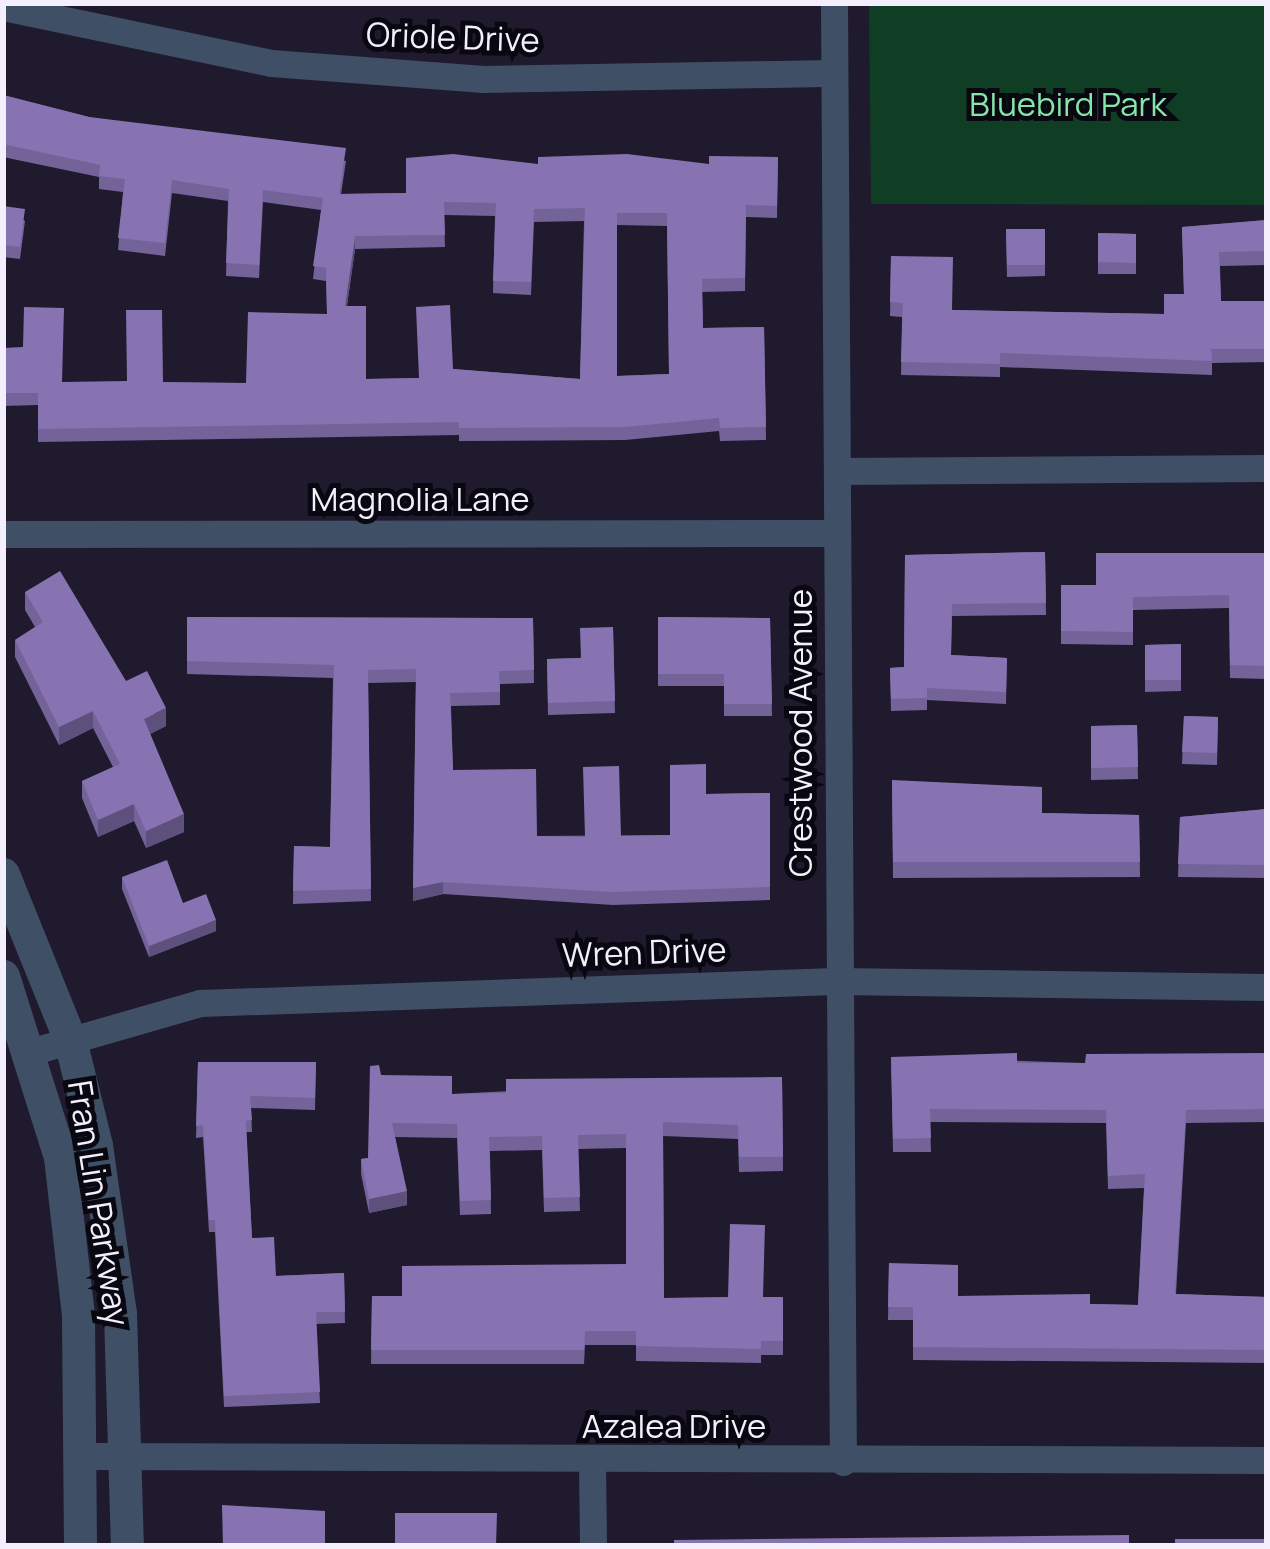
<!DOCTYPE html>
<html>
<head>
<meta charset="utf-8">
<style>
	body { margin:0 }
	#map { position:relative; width:1270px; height:1549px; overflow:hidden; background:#201a2e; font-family:Manrope,sans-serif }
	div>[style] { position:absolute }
	.green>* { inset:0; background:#103e25 }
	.minor>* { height:27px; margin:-13.5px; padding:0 13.5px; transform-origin:13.5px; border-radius:13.5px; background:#3f5066 }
	.tertiary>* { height:33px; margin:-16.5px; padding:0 16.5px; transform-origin:16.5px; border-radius:16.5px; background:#3f5066 }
	.wall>* { inset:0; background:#746398 }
	.shaded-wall>* { inset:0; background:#5e507c }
	.building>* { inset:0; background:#8773b1 }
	span { translate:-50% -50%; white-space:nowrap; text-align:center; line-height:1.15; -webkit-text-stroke:10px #09070f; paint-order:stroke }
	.street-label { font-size:33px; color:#f3effd }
	.park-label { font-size:33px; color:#86e5a9 }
	.frame { position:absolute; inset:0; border:6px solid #f3effd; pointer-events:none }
</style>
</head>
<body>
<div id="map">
	<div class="green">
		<div style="clip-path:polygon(869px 3px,1267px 3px,1267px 205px,871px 204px)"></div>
	</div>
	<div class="minor">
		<div style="left:834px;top:3px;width:1459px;rotate:89.65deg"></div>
		<div style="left:3px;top:7px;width:274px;rotate:11.8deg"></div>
		<div style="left:271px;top:63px;width:213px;rotate:4.3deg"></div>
		<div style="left:483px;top:79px;width:351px;rotate:-1deg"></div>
		<div style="left:839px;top:471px;width:428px;rotate:-0.4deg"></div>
		<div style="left:3px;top:534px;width:833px;rotate:-0.07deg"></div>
		<div style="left:30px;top:1052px;width:177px;rotate:-16.1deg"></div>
		<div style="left:200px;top:1003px;width:637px;rotate:-1.98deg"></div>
		<div style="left:837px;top:981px;width:430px;rotate:0.8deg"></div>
		<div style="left:80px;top:1456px;width:1187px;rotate:0.19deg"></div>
		<div style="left:592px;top:1463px;width:83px;rotate:89.3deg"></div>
	</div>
	<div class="tertiary">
		<div style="left:3px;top:874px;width:179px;rotate:68deg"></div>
		<div style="left:70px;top:1040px;width:108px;rotate:76.1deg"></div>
		<div style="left:96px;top:1145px;width:170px;rotate:81.9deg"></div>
		<div style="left:120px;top:1313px;width:233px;rotate:88.3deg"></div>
		<div style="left:3px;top:976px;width:190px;rotate:72.5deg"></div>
		<div style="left:60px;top:1157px;width:160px;rotate:83.5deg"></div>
		<div style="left:78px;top:1316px;width:230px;rotate:89.5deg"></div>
	</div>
	<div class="wall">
		<div style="clip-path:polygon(evenodd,3px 95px,89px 117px,346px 161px,341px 194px,406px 193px,538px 164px,709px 164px,778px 157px,777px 218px,746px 217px,745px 291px,702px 292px,703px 328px,764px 327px,766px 440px,720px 441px,719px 431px,625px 440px,459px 441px,459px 435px,38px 442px,38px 405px,3px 406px,3px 348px,62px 382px,246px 383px,327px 314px,326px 281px,313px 279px,321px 210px,263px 202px,259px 278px,226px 276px,228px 201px,172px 193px,165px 256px,118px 250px,123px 192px,99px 189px,99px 177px,3px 157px,3px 95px,444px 215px,495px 216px,493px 293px,531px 295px,534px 222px,584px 221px,580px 379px,453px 369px,419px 378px,366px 379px,347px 306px,355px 249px,445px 247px,444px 215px,3px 95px,617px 225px,667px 226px,669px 374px,617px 376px,617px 225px)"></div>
		<div style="clip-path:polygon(3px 206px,25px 221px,20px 259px,3px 257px)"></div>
		<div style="clip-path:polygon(1267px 220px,1267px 265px,1220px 266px,1221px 301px,1267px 301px,1267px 362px,1212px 363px,1212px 375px,1000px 367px,1000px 377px,901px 375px,902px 317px,890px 316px,891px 256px,952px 310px,1164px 314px,1184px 294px,1182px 227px)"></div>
		<div style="clip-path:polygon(1006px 229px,1045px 229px,1045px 276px,1007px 277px)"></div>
		<div style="clip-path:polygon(1098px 233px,1136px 234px,1136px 274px,1098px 274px)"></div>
		<div style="clip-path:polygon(1045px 552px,1046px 615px,952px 616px,951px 655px,1007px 658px,1006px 704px,927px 700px,927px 710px,891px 711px,890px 668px,904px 667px,905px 555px)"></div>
		<div style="clip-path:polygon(1267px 553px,1267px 679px,1230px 678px,1229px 608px,1133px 610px,1133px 645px,1061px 644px,1061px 585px,1096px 585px)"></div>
		<div style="clip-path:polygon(25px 592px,126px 681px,166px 726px,150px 734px,184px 832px,146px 848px,134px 821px,98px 837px,82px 798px,82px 781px,113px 767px,93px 728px,59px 745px,15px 657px,15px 640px,35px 627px,25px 610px)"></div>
		<div style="clip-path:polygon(187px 617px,533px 618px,534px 683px,500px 684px,500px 705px,451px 706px,453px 770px,537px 836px,670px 835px,706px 794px,770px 793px,770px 900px,613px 905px,443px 894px,413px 901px,416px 682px,368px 683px,371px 901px,293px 904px,294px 846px,330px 847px,333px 678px,187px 674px)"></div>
		<div style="clip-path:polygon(658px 617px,770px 618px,772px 716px,724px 716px,724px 686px,658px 686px)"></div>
		<div style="clip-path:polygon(613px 627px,615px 713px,548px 715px,547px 659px,580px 658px)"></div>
		<div style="clip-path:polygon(1181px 644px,1181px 691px,1145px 692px,1145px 645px)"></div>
		<div style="clip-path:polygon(1184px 716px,1218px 717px,1217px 765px,1182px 764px)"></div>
		<div style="clip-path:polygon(1137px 725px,1138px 779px,1091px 780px,1091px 726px)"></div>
		<div style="clip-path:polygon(892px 780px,1042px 813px,1139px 815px,1140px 877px,893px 878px)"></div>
		<div style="clip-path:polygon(1267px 809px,1267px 878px,1178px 877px,1180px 817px)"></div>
		<div style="clip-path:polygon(122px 877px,183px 903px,216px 931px,149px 957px,122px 889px)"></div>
		<div style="clip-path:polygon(1267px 1053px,1267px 1122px,1186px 1123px,1176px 1294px,1267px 1297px,1267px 1363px,913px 1360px,913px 1320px,888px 1320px,889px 1263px,958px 1296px,1090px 1304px,1138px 1305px,1144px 1188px,1108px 1189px,1106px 1123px,930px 1122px,931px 1152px,893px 1152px,891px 1057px,1085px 1063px)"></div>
		<div style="clip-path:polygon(198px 1062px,316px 1062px,315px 1110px,251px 1108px,252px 1132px,246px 1132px,252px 1238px,276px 1276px,344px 1273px,345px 1323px,316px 1324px,320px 1403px,224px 1407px,215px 1232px,209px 1232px,203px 1137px,196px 1138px)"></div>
		<div style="clip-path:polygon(381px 1075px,452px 1094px,782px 1077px,783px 1171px,739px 1172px,738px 1139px,663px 1136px,664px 1298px,783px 1297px,783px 1355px,761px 1355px,761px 1363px,636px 1361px,636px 1345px,585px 1345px,584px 1364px,371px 1364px,372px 1296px,402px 1296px,626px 1264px,626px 1148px,578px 1149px,580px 1211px,544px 1212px,542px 1150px,490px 1151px,491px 1214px,460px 1215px,457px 1138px,395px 1137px,407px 1205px,369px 1213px,361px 1174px,361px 1159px,368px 1158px)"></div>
	</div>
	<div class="shaded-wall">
		<div style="clip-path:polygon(355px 236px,355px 249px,345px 319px,345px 306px)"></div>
		<div style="clip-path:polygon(166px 708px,166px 726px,144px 737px,144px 719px)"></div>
		<div style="clip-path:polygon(93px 711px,93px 728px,59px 745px,59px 727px)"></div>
		<div style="clip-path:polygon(134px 804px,134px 821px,98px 837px,98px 820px)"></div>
		<div style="clip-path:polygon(184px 814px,184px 832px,146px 848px,146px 831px)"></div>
		<div style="clip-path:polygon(443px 882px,443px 894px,413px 901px,413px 888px)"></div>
		<div style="clip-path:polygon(216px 920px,216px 931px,149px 957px,149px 946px)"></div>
		<div style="clip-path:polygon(407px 1191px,407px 1205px,369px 1213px,369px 1199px)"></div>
	</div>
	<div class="building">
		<div style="clip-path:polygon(evenodd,3px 95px,89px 117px,346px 148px,339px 194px,406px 193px,406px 158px,453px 154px,538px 164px,538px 157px,627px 154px,709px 164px,709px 156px,778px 157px,777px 206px,746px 205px,745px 278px,702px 279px,703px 328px,764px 327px,766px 427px,720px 428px,719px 418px,625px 427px,459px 428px,459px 422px,38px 429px,38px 393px,3px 393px,3px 348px,23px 347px,24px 307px,64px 308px,62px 382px,127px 381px,126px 310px,162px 310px,163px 382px,246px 383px,248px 312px,327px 314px,326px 268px,313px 266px,323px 198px,263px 190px,259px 265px,226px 263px,229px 189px,172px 180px,165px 243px,118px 238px,125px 179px,99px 176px,100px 165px,3px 144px,3px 95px,444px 202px,496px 203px,493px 281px,531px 282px,534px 209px,585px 208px,580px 379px,453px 369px,450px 305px,416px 307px,419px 378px,366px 379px,366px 306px,345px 306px,355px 236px,445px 235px,444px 202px,3px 95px,617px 213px,667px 213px,669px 374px,617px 376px,617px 213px)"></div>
		<div style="clip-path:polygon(3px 206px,25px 209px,20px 247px,3px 245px)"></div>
		<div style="clip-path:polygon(1267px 220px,1267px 251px,1219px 252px,1221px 301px,1267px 301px,1267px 349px,1211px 349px,1212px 361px,1000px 353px,1000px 364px,901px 362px,903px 303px,890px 302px,891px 256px,953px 257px,952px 310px,1164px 314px,1164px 294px,1184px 294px,1182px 227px)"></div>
		<div style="clip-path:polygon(1006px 229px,1045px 229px,1045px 265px,1007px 265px)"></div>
		<div style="clip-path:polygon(1098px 233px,1136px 234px,1136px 263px,1098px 262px)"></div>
		<div style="clip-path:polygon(1045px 552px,1046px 603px,952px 604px,951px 655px,1007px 658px,1006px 692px,927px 688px,927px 698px,891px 699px,890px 668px,904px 667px,905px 555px)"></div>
		<div style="clip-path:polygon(1096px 553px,1267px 553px,1267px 666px,1230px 665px,1229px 595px,1133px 597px,1133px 632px,1061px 631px,1061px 585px,1096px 585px)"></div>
		<div style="clip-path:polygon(60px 571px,126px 681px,147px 671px,166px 708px,144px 719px,184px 814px,146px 831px,134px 804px,98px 820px,82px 781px,120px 764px,93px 711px,59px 727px,15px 640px,43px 622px,25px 592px)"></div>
		<div style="clip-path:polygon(187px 617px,533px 618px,534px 670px,499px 671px,500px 692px,450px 693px,453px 770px,536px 769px,537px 836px,585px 837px,583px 767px,619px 766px,621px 836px,670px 835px,670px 765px,706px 764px,706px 794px,770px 793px,770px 887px,613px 892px,443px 882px,413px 888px,416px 669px,368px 670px,371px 889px,293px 891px,294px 846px,330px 847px,334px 665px,187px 661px)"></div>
		<div style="clip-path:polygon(658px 617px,770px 618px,772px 704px,724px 704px,724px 674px,658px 674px)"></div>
		<div style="clip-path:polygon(613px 627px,615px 701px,548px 703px,547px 659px,581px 658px,580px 628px)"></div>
		<div style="clip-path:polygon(1181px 644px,1181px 680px,1145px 680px,1145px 645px)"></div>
		<div style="clip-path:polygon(1184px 716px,1218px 717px,1217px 753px,1182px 752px)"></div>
		<div style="clip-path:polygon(1137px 725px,1138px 767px,1091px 768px,1091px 726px)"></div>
		<div style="clip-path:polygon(892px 780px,1042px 787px,1042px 813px,1139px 815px,1140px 862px,893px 862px)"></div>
		<div style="clip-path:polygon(1267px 809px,1267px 865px,1178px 864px,1180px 817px)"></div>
		<div style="clip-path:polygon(167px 860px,183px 903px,206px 894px,216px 920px,149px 946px,122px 877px)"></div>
		<div style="clip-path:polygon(1017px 1053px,1017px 1063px,1085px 1063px,1086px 1054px,1267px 1053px,1267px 1109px,1186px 1110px,1175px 1294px,1267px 1297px,1267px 1350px,913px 1347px,913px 1307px,888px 1307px,889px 1263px,958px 1265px,958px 1296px,1090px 1294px,1090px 1304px,1138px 1305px,1145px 1174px,1108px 1176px,1106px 1110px,930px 1109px,931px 1138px,893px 1139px,891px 1057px)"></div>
		<div style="clip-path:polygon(198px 1062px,316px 1062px,315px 1098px,250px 1096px,252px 1120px,246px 1121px,252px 1238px,274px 1237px,276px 1276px,344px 1273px,345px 1312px,316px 1312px,320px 1392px,224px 1396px,215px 1220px,209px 1220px,203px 1125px,196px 1126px)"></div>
		<div style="clip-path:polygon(379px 1065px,381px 1075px,452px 1076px,452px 1094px,506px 1093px,506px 1079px,782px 1077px,783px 1157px,739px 1157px,738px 1125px,663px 1122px,664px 1298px,728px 1297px,730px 1224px,765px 1225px,763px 1297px,783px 1297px,783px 1341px,761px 1341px,761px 1349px,636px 1346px,636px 1331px,585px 1331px,584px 1350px,371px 1350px,372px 1296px,402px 1296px,402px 1266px,626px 1264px,626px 1134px,578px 1135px,580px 1197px,544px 1198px,542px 1136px,489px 1137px,491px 1200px,460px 1201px,457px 1124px,392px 1123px,407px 1191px,369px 1199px,361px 1159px,368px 1158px,370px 1066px)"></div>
		<div style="clip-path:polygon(222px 1505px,325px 1511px,325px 1546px,223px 1546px)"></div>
		<div style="clip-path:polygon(395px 1513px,497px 1513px,496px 1546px,395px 1546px)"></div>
		<div style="clip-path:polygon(1129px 1535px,1129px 1546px,674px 1546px,674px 1540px)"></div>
		<div style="clip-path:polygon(1175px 1539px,1267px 1539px,1267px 1546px,1175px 1546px)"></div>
	</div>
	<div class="street-label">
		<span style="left:453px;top:37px;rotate:2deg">Oriole Drive</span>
		<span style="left:420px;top:499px">Magnolia Lane</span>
		<span style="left:800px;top:733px;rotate:-90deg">Crestwood Avenue</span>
		<span style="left:644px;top:952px;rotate:-2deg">Wren Drive</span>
		<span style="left:99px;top:1203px;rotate:81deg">Fran Lin Parkway</span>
		<span style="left:674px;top:1426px">Azalea Drive</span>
	</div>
	<div class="park-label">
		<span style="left:1068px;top:104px">Bluebird Park</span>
	</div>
	<div class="frame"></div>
</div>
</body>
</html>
